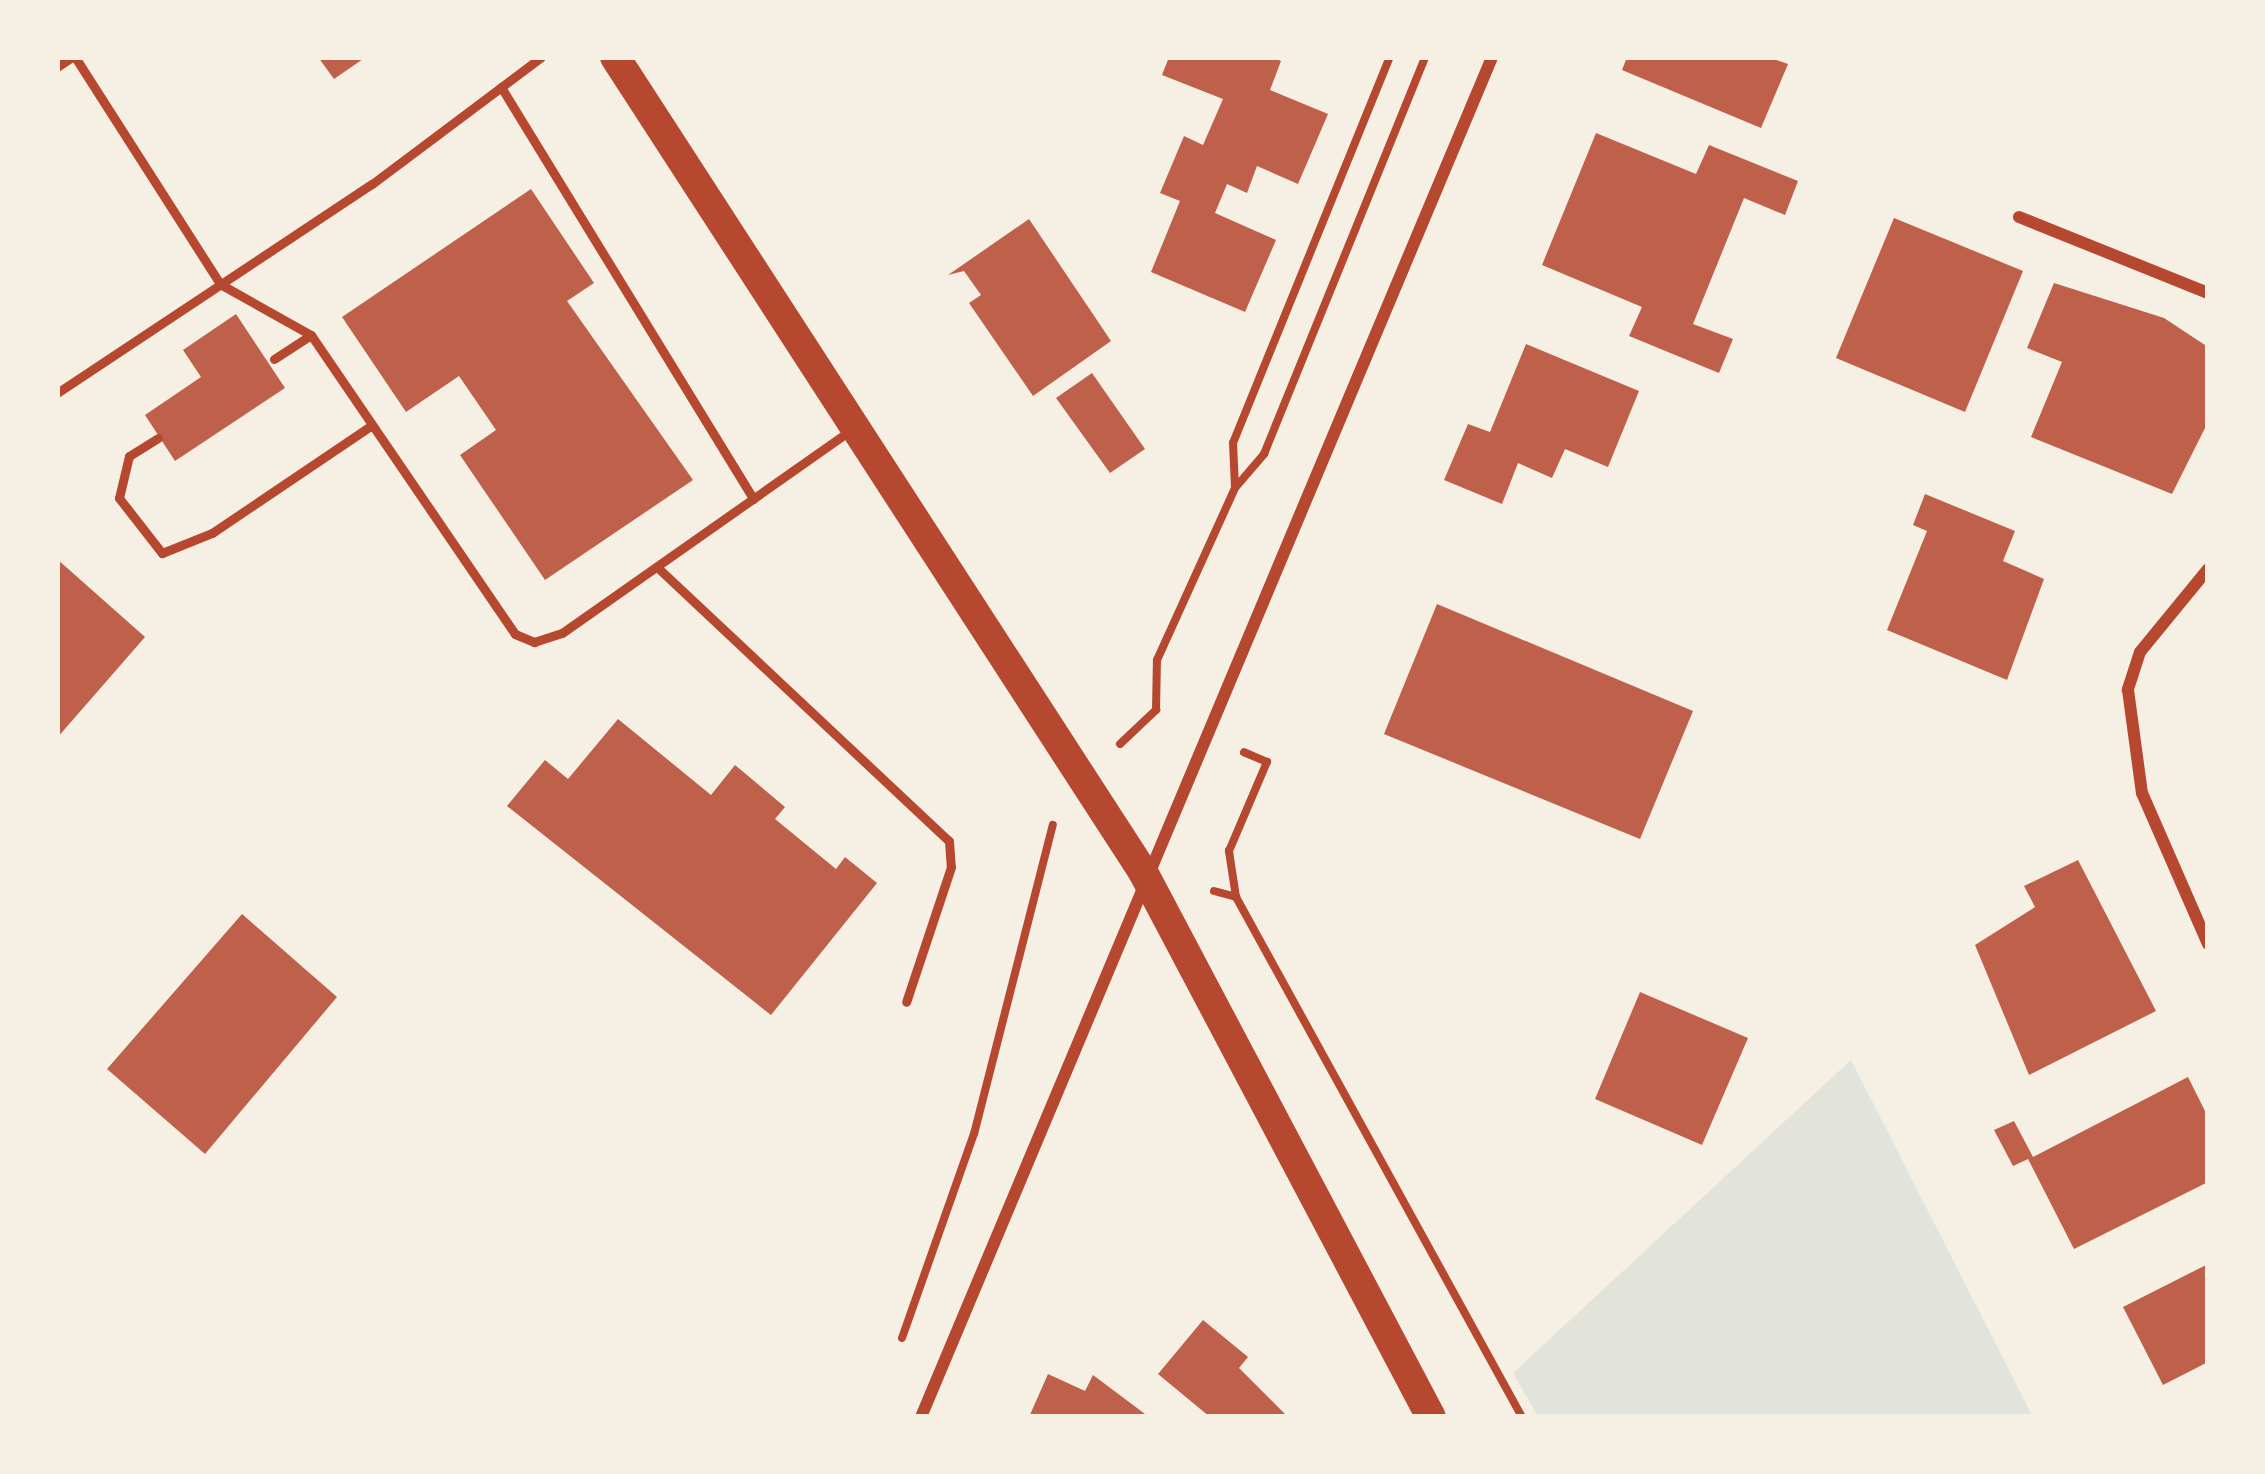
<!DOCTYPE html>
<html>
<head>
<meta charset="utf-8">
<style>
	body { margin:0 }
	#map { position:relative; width:2265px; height:1474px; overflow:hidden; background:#f6efe4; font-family:"Noto Serif",serif }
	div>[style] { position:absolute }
	.green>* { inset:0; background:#e2e4dc }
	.building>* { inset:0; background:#bf614a }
	.path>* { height:8px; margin:-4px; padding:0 4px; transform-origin:4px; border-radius:4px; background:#b5482f }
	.service>* { height:9px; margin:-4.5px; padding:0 4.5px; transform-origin:4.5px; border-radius:4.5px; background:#b5482f }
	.minor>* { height:12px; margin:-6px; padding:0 6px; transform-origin:6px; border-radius:6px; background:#b5482f }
	.primary>* { height:30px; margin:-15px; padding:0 15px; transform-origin:15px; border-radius:15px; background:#b5482f }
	span { translate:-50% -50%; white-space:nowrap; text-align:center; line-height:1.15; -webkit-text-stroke:10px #f6efe4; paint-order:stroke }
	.frame { position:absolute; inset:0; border:60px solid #f6efe4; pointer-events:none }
</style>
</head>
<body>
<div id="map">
	<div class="green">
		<div style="clip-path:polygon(1851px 1060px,2033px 1417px,1538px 1417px,1513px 1373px)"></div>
	</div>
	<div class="building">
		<div style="clip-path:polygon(318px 57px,366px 57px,334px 79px)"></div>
		<div style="clip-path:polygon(1169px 57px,1272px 57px,1281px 61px,1270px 90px,1328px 114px,1298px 184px,1257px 166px,1247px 193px,1227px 184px,1215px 213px,1276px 240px,1245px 312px,1151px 272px,1180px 201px,1160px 193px,1184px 136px,1203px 145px,1223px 99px,1162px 75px)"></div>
		<div style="clip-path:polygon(1627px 57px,1768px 57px,1788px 64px,1761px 128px,1622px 70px)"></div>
		<div style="clip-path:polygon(1596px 133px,1696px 174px,1709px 145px,1798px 181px,1785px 215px,1744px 198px,1693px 324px,1733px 339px,1719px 373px,1629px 336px,1642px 307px,1542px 265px)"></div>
		<div style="clip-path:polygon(531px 189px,594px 283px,567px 301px,693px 480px,545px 580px,460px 455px,496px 430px,459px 376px,406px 412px,342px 317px)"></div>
		<div style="clip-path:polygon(1894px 218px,2023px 271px,1965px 412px,1836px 358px)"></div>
		<div style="clip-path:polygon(1029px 219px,1111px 341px,1033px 396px,969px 303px,981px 295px,964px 271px,948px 275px)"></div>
		<div style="clip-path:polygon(2054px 283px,2164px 318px,2208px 347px,2208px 422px,2172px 494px,2031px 437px,2062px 362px,2027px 348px)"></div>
		<div style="clip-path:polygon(236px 314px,285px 388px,175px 461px,145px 415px,201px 377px,183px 350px)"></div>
		<div style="clip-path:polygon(1526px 344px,1639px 391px,1608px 467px,1565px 449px,1552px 478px,1518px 463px,1502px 504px,1444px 480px,1468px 424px,1490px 432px)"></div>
		<div style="clip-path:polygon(1092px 373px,1145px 449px,1110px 473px,1056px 398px)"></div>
		<div style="clip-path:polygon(1925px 494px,2015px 531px,2003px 561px,2044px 579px,2007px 680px,1887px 630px,1927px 531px,1913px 525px)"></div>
		<div style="clip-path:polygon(57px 559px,145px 637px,57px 738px)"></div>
		<div style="clip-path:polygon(1437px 604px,1693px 711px,1640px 839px,1384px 734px)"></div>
		<div style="clip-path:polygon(618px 719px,711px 795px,735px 765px,785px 807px,775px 819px,836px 869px,845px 857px,877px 883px,771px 1015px,507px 806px,545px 760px,568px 779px)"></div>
		<div style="clip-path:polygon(2078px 860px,2156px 1011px,2029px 1075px,1975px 945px,2035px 907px,2024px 886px)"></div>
		<div style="clip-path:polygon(242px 914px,337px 997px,205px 1154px,107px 1069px)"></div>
		<div style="clip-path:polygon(1640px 992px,1748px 1038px,1702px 1145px,1595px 1099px)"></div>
		<div style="clip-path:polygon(2188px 1077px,2208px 1117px,2208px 1182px,2074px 1249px,2028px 1159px,2013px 1166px,1994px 1130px,2014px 1121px,2033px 1157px)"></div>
		<div style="clip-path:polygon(2208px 1264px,2208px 1362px,2163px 1385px,2123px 1307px)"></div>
		<div style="clip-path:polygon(1203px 1320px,1248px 1357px,1239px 1368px,1288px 1417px,1210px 1417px,1158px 1374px)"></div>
		<div style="clip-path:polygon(1048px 1374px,1085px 1391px,1093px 1375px,1149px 1417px,1029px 1417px)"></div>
	</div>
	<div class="path">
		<div style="left:1235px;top:487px;width:44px;rotate:-92.6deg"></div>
		<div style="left:1233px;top:443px;width:417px;rotate:-67.9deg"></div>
		<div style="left:1120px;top:744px;width:50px;rotate:-43.4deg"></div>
		<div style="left:1156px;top:710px;width:50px;rotate:-88.9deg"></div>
		<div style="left:1157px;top:660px;width:189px;rotate:-65.6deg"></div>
		<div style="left:1235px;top:488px;width:45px;rotate:-49.5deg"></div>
		<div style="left:1264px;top:454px;width:428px;rotate:-67.9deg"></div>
		<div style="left:1214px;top:891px;width:23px;rotate:15deg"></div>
		<div style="left:1236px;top:897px;width:593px;rotate:61.19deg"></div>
		<div style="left:1236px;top:897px;width:47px;rotate:-98.7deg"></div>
		<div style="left:1229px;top:851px;width:97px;rotate:-66.9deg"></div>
		<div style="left:1267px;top:762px;width:25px;rotate:-157deg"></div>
		<div style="left:902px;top:1338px;width:216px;rotate:-70.6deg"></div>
		<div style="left:974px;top:1134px;width:319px;rotate:-75.7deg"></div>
	</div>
	<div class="service">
		<div style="left:75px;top:57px;width:269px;rotate:57.4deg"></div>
		<div style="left:220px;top:284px;width:104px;rotate:29.3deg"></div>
		<div style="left:311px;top:335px;width:362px;rotate:55.7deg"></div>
		<div style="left:515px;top:634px;width:21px;rotate:23deg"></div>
		<div style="left:534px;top:642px;width:29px;rotate:-18deg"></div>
		<div style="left:562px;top:633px;width:355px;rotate:-35.1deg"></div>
		<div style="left:57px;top:67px;width:18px;rotate:-34deg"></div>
		<div style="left:501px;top:87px;width:483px;rotate:58.5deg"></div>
		<div style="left:274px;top:359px;width:44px;rotate:-33deg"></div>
		<div style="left:57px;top:393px;width:378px;rotate:-33.6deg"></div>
		<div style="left:372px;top:184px;width:211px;rotate:-36.9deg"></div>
		<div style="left:158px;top:438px;width:34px;rotate:148deg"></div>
		<div style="left:129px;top:456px;width:43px;rotate:103.4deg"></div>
		<div style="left:119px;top:498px;width:70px;rotate:52deg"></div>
		<div style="left:162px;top:553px;width:54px;rotate:-21.8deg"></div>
		<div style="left:212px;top:533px;width:193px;rotate:-34deg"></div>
		<div style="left:657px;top:567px;width:400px;rotate:43.2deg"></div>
		<div style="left:949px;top:841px;width:26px;rotate:86deg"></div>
		<div style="left:951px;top:867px;width:142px;rotate:108.4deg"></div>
	</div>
	<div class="minor">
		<div style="left:2019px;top:217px;width:204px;rotate:21.9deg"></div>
		<div style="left:2208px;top:569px;width:107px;rotate:129.3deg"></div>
		<div style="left:2140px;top:652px;width:40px;rotate:108deg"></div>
		<div style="left:2128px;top:690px;width:104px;rotate:82.3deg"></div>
		<div style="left:2142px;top:793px;width:165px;rotate:66.4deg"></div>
		<div style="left:921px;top:1417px;width:1475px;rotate:-67.22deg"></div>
	</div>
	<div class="primary">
		<div style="left:615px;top:57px;width:971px;rotate:57.06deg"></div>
		<div style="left:1143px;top:872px;width:616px;rotate:62.15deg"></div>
	</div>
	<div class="frame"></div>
</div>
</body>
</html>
